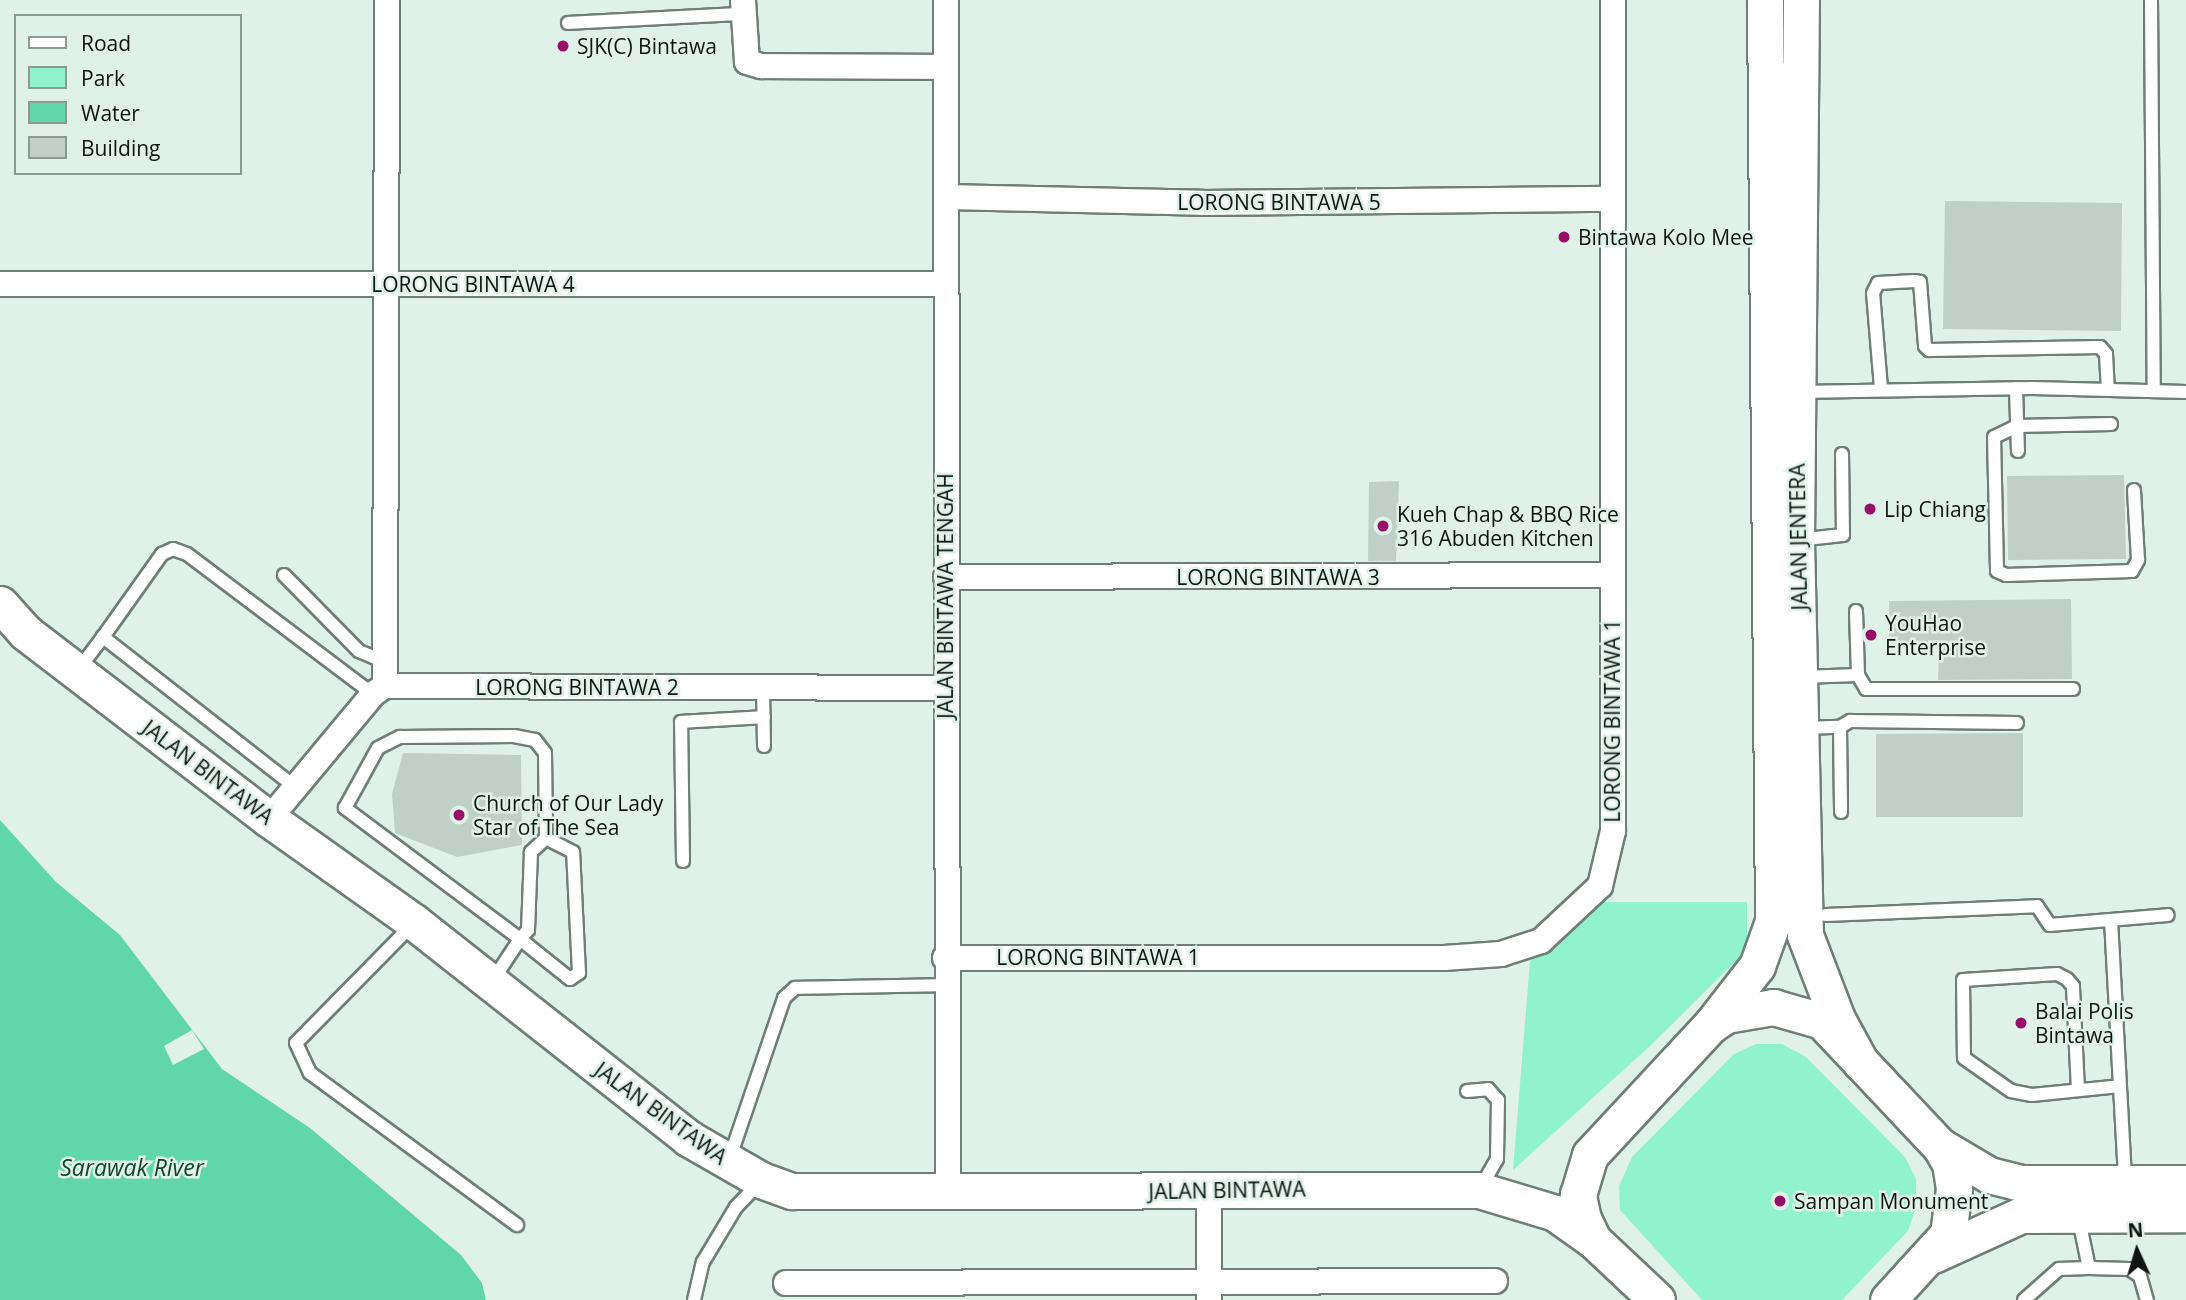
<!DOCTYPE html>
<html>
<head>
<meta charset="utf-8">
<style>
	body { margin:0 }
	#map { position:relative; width:2186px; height:1300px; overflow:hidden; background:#e0f1ea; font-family:"Open Sans",sans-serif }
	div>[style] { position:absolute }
	.green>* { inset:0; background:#91f2ce }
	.water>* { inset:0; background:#61d6ad }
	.pier>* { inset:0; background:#e0f1ea }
	.building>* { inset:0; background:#c0d0c9 }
	.roads { filter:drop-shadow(2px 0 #6f7e78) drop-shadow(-2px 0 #6f7e78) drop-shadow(0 2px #6f7e78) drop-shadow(0 -2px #6f7e78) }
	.lane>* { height:12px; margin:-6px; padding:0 6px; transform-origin:6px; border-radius:6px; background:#fff }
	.street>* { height:24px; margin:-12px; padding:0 12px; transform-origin:12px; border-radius:12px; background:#fff }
	.secondary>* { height:35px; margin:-17.5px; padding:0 17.5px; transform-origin:17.5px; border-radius:17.5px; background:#fff }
	.dots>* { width:19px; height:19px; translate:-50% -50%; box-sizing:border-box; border:4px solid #e0f1ea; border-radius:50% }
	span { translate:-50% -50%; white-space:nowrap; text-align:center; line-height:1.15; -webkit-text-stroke:5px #e0f1ea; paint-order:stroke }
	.poi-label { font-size:21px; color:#0f1412 }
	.left { translate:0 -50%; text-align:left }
	.street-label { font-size:21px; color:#0f1412 }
	.water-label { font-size:23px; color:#143; font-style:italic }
	.legend { position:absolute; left:14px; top:14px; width:228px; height:161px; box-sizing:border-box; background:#e0f1ea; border:2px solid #8c9994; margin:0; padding:9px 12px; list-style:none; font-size:21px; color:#0f1412 }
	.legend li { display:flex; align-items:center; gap:14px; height:35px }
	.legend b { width:35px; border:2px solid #8c9994 }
	.north { position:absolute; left:2102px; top:1216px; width:70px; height:70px; -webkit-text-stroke:5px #e0f1ea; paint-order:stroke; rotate:356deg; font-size:19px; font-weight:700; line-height:28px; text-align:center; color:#0f1412 }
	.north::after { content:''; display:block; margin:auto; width:24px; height:32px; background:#0f1412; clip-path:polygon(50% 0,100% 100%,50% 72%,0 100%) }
</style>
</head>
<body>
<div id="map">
	<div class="green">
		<div style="clip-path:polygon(1603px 902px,1747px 902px,1747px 950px,1650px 1046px,1513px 1170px,1530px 961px)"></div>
		<div style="clip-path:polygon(1756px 1044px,1782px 1044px,1806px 1057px,1905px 1157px,1916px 1179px,1916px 1207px,1908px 1231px,1842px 1300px,1702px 1300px,1620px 1210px,1619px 1186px,1632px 1157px,1734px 1054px)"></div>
	</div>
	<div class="water">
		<div style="clip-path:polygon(0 820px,56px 882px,120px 935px,222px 1069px,310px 1128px,461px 1255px,482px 1283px,486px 1300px,0 1300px)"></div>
	</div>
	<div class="pier">
		<div style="clip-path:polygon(192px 1030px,204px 1049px,173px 1065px,164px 1046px)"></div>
	</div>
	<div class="building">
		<div style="clip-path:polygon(1945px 201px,2122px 203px,2121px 331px,1943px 329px)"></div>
		<div style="clip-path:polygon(2124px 475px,2126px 559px,2008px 560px,2007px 476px)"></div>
		<div style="clip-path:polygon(1399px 481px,1396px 561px,1368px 561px,1369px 482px)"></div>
		<div style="clip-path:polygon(2071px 599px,2072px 679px,1938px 680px,1939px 647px,1889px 647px,1889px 601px)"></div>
		<div style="clip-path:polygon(2023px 733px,2023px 817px,1876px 817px,1876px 734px)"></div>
		<div style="clip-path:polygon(403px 753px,521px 755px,522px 845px,457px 857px,395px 833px,392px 794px)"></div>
	</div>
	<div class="roads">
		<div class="lane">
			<div style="left:2151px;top:0;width:391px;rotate:89.6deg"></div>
			<div style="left:568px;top:23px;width:174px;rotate:-3deg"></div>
			<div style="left:1881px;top:388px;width:95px;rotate:-94.8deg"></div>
			<div style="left:1873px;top:293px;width:11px;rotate:-63deg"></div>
			<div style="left:1878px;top:283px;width:37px;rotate:-3deg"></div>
			<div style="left:1915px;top:281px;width:5px;rotate:11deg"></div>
			<div style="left:1920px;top:282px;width:64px;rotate:85.5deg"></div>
			<div style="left:1925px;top:346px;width:6px;rotate:45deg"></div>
			<div style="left:1929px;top:350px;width:171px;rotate:-1deg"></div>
			<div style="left:2100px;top:347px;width:9px;rotate:49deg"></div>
			<div style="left:2106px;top:354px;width:35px;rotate:87deg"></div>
			<div style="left:2016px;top:388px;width:63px;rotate:88.2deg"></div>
			<div style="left:1798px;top:392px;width:235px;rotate:-1deg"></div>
			<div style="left:2033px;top:388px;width:153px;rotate:1.5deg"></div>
			<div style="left:2111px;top:424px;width:94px;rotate:178.8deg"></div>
			<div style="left:2017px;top:426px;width:25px;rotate:154deg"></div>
			<div style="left:1994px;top:437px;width:134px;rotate:88.7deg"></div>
			<div style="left:1997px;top:571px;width:10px;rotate:24deg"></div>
			<div style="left:2006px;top:575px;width:126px;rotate:-1.8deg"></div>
			<div style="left:2132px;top:571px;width:13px;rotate:-61deg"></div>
			<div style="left:2138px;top:560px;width:70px;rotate:-93.3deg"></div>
			<div style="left:1797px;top:540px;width:46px;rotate:-6.2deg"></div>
			<div style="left:1843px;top:535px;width:81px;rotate:-90.7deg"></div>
			<div style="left:284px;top:575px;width:107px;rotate:45.4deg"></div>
			<div style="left:359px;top:651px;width:28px;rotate:23deg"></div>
			<div style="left:1856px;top:611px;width:64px;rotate:88.2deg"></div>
			<div style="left:1858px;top:675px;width:16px;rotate:60deg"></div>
			<div style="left:1866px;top:689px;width:207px"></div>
			<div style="left:78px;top:670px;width:41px;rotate:-52.9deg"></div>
			<div style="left:1801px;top:677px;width:57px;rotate:-2deg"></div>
			<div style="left:763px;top:688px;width:58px;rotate:89deg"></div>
			<div style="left:1840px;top:727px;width:85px;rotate:89.3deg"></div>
			<div style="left:1802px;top:728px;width:38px;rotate:-2deg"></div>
			<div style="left:1840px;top:727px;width:12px;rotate:-31deg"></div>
			<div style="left:1850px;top:721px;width:167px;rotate:0.7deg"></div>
			<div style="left:514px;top:736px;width:21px;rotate:11deg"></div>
			<div style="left:535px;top:740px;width:16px;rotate:52deg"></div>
			<div style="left:545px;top:753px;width:85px;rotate:89.3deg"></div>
			<div style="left:546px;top:838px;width:21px;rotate:137deg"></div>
			<div style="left:531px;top:852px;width:78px;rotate:92.2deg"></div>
			<div style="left:528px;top:930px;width:12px;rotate:132deg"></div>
			<div style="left:520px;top:939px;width:219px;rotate:-143.2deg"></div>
			<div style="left:345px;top:808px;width:68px;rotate:-61.2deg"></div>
			<div style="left:378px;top:748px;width:25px;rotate:-27deg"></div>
			<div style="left:400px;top:737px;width:114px;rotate:-0.5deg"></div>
			<div style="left:295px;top:787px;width:244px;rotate:-142deg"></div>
			<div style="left:103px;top:637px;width:102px;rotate:-54.6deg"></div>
			<div style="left:162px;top:554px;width:12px;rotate:-24deg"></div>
			<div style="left:173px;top:549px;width:15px;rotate:20deg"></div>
			<div style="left:187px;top:554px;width:233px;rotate:37deg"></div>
			<div style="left:683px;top:861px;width:139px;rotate:-90.8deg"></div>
			<div style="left:681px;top:722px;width:83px;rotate:-3.4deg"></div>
			<div style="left:1826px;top:915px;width:211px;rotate:-2.4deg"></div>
			<div style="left:2037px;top:906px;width:23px;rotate:56deg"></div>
			<div style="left:2050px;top:925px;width:118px;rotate:-4.8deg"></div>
			<div style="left:2111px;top:920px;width:261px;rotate:86.9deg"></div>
			<div style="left:414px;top:923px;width:168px;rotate:134.5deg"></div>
			<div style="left:296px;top:1043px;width:33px;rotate:65deg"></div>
			<div style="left:310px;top:1073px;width:257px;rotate:36.3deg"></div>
			<div style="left:493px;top:980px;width:49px;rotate:-56.6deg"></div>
			<div style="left:520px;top:939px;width:64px;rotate:38.7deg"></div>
			<div style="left:570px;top:979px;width:11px;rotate:-34deg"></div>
			<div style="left:579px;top:973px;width:121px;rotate:-92.8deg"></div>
			<div style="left:573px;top:852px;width:30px;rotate:-153deg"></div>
			<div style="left:2078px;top:1090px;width:104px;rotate:-92.8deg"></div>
			<div style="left:2073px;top:986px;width:9px;rotate:-131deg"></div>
			<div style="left:2067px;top:979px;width:11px;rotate:-153deg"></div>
			<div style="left:2057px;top:974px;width:94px;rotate:176.3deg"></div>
			<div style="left:1963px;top:980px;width:78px;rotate:89.3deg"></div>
			<div style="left:1964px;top:1058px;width:57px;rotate:35.1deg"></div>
			<div style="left:2011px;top:1091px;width:21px;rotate:11deg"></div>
			<div style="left:2032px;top:1095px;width:88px;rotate:-5.8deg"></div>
			<div style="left:1467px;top:1091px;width:21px;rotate:-5deg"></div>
			<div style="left:1488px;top:1089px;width:15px;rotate:48deg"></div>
			<div style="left:1498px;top:1100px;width:59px;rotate:91deg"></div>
			<div style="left:1497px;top:1159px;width:32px;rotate:120deg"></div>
			<div style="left:729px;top:1160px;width:171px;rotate:-71.2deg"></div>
			<div style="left:784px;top:998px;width:15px;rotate:-42deg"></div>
			<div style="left:795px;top:988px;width:150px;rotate:-1.1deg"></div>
			<div style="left:2078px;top:1215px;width:54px;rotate:78.3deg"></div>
			<div style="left:694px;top:1300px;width:39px;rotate:-77deg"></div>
			<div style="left:703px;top:1262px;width:64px;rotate:-59deg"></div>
			<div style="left:736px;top:1207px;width:33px;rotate:-46deg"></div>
			<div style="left:2024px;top:1300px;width:47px;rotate:-41.5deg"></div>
			<div style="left:2059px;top:1269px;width:30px;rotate:-2deg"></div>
			<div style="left:2089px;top:1268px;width:40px;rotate:1.4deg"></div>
			<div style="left:2129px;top:1269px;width:13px;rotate:32deg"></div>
			<div style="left:2140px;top:1276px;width:25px;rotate:74deg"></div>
		</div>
		<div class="street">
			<div style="left:743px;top:0;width:62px;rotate:86.3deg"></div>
			<div style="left:747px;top:62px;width:15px;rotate:16deg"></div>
			<div style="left:761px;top:66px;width:185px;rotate:0.3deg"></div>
			<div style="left:946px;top:0;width:1191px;rotate:89.9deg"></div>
			<div style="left:946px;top:197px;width:256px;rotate:1.3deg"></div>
			<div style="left:1202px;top:203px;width:411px;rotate:-0.6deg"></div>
			<div style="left:0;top:284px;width:946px"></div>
			<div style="left:946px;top:577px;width:665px;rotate:-0.17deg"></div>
			<div style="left:385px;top:686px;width:686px;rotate:-89.83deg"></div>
			<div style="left:269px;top:819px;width:163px;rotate:-50.2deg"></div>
			<div style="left:373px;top:694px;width:14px;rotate:-34deg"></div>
			<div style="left:385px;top:686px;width:560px;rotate:0.2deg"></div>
			<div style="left:945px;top:958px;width:499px"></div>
			<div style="left:1444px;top:958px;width:57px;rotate:-4deg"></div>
			<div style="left:1501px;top:954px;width:42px;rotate:-18deg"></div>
			<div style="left:1541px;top:941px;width:81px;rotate:-43deg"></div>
			<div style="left:1600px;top:886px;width:57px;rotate:-76.7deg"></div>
			<div style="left:1613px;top:831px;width:831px;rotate:-90deg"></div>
			<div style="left:786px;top:1283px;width:709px;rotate:-0.16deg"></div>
			<div style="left:1209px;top:1300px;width:108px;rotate:-90deg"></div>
		</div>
		<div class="secondary">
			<div style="left:1801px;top:0;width:540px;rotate:90.53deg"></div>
			<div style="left:1796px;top:540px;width:395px;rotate:88.7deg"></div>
			<div style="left:1805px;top:935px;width:90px;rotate:69.1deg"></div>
			<div style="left:1837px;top:1019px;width:50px;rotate:61.4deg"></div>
			<div style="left:0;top:604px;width:38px;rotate:48deg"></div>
			<div style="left:25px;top:632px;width:307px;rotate:37.5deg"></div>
			<div style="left:269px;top:819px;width:178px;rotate:35.4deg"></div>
			<div style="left:414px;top:922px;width:349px;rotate:38.2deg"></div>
			<div style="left:688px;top:1138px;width:84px;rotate:29.9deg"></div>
			<div style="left:761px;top:1180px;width:33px;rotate:20deg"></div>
			<div style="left:792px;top:1191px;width:687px;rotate:-0.08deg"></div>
			<div style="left:1479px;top:1190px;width:79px;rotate:16.8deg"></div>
			<div style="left:1555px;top:1213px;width:47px;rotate:35.4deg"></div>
			<div style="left:1711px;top:1025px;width:75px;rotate:-52.1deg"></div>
			<div style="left:1757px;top:966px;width:48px;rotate:-70.4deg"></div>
			<div style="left:1773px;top:921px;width:921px;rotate:-90.5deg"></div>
			<div style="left:1940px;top:1146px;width:57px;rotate:30.6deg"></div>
			<div style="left:1989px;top:1175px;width:33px;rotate:14deg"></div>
			<div style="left:2021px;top:1183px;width:165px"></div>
			<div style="left:1933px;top:1255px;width:97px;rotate:-24.4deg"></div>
			<div style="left:2021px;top:1215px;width:165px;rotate:-0.3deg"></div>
			<div style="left:1657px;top:1300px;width:88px;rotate:-136.8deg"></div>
			<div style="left:1593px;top:1240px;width:23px;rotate:-115deg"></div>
			<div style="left:1583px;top:1219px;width:25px;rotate:-102deg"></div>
			<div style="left:1578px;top:1195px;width:42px;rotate:-73.3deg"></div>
			<div style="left:1590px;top:1155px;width:178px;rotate:-47.1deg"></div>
			<div style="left:1711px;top:1025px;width:18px;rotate:-34deg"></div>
			<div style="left:1726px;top:1015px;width:48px;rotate:-9.7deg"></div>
			<div style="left:1773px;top:1007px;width:51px;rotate:15.9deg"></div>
			<div style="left:1822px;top:1021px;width:172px;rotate:46.7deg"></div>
			<div style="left:1940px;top:1146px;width:20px;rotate:60deg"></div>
			<div style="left:1950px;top:1163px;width:26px;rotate:81deg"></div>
			<div style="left:1954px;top:1189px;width:45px;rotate:97.6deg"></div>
			<div style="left:1948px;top:1234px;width:89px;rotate:132.3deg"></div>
		</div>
	</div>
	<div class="dots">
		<div style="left:563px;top:46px;background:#961067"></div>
		<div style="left:1564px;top:237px;background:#961067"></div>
		<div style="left:1870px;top:509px;background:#961067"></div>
		<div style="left:1383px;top:526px;background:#961067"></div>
		<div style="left:1871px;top:635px;background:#961067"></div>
		<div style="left:459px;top:815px;background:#961067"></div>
		<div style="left:2021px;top:1023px;background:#961067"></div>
		<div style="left:1780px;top:1201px;background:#961067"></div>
	</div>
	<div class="poi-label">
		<span class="left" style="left:577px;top:46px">SJK(C) Bintawa</span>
		<span class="left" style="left:1578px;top:237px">Bintawa Kolo Mee</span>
		<span class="left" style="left:1884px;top:509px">Lip Chiang</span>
		<span class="left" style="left:1397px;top:526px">Kueh Chap &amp; BBQ Rice<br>316 Abuden Kitchen</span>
		<span class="left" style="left:1885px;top:635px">YouHao<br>Enterprise</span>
		<span class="left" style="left:473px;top:815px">Church of Our Lady<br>Star of The Sea</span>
		<span class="left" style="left:2035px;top:1023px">Balai Polis<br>Bintawa</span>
		<span class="left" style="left:1794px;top:1201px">Sampan Monument</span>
	</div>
	<div class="street-label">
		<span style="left:1279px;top:202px">LORONG BINTAWA 5</span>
		<span style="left:473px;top:284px">LORONG BINTAWA 4</span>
		<span style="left:1798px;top:537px;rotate:-91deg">JALAN JENTERA</span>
		<span style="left:1278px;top:577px">LORONG BINTAWA 3</span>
		<span style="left:945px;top:596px;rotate:-90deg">JALAN BINTAWA TENGAH</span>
		<span style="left:577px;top:687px">LORONG BINTAWA 2</span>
		<span style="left:1612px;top:721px;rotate:-90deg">LORONG BINTAWA 1</span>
		<span style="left:208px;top:772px;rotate:37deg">JALAN BINTAWA</span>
		<span style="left:1098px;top:957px">LORONG BINTAWA 1</span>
		<span style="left:661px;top:1113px;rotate:36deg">JALAN BINTAWA</span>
		<span style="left:1227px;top:1190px;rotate:-1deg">JALAN BINTAWA</span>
	</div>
	<div class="water-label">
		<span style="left:132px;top:1167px">Sarawak River</span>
	</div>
	<ul class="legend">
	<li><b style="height:9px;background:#fff"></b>Road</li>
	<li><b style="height:19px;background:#91f2ce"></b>Park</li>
	<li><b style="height:19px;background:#61d6ad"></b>Water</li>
	<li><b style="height:19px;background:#c0d0c9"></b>Building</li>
	</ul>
	<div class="north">N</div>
</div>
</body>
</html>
